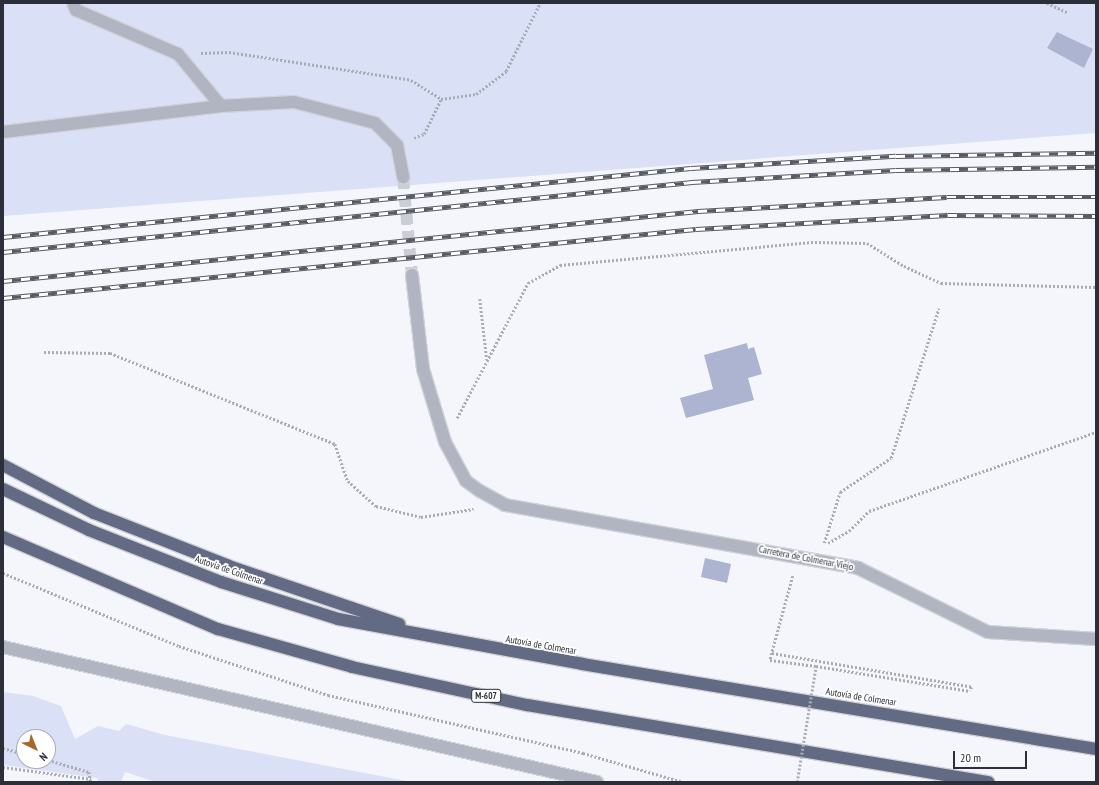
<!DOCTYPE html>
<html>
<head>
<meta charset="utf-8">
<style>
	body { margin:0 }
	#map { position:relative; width:1099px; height:785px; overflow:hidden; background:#f4f6fc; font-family:"PT Sans Narrow",sans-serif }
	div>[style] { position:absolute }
	.green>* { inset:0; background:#dae0f6 }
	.building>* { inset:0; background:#acb4d1 }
	.street-tunnel>* { height:12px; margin-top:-6px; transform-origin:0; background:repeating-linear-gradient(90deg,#ccced5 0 12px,transparent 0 18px) }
	.path>* { height:2.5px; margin-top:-1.25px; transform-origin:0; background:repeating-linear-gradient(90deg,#a9acb4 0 2px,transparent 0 4px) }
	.roads { filter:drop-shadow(1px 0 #d0d2d9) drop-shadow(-1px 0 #d0d2d9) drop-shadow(0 1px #d0d2d9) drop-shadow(0 -1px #d0d2d9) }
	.street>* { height:12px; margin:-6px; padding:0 6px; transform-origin:6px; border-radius:6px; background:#b1b5c2 }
	.highway>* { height:12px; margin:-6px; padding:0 6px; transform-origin:6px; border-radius:6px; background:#636a84 }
	.rail>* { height:4.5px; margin-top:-2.25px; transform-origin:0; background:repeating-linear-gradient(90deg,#fff 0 9px,#575a64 0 18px); box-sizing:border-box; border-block:1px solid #575a64 }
	.path-bridge>* { height:2.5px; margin-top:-1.25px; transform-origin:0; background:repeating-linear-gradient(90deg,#a9acb4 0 2px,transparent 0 4px) }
	span { translate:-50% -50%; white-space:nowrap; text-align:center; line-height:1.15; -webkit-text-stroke:3.5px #fff; paint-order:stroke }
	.shield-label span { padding:1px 3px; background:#fff; border:1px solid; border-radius:3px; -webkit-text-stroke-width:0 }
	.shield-label { font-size:9px; color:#2c2f3a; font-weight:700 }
	.street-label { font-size:10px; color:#2c2f3a }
	.frame { position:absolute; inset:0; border:4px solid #2c2f3a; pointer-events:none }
	.north { position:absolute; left:16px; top:729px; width:40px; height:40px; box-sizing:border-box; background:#fff; border:1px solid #abacb0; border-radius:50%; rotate:137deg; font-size:11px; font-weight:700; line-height:16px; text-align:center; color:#2c2f3a }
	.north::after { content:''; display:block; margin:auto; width:14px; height:18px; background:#a56a2b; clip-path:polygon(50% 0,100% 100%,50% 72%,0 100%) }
	.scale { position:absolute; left:953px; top:751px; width:74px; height:18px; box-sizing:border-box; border:2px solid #2c2f3a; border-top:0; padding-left:5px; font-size:12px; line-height:14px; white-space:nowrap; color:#2c2f3a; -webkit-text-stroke:3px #fff; paint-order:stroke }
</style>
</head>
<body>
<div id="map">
	<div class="green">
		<div style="clip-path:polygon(3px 3px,1096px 3px,1096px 133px,3px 216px)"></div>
		<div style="clip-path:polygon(evenodd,3px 692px,33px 696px,61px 706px,75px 739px,98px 726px,119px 731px,126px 724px,165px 735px,412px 782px,156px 782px,125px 772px,121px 782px,98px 782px,97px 778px,3px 765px,3px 692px,24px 737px,48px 737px,48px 761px,24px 761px,24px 737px)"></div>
	</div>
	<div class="building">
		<div style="clip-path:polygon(1057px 32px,1093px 49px,1084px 68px,1047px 48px)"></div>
		<div style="clip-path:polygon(747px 343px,748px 349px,754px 347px,762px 374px,748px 378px,754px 400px,686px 418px,680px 398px,713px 389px,704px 355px)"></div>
		<div style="clip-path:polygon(705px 558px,731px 564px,727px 583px,701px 577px)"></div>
	</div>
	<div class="street-tunnel">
		<div style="left:403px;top:177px;width:98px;rotate:84.8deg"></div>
	</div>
	<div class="path">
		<div style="left:1047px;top:3px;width:23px;rotate:25deg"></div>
		<div style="left:201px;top:53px;width:28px;rotate:-2deg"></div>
		<div style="left:229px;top:52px;width:184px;rotate:8.7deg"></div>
		<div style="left:411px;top:80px;width:36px;rotate:32deg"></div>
		<div style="left:414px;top:138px;width:11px;rotate:-22deg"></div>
		<div style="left:424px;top:134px;width:39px;rotate:-64deg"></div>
		<div style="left:441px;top:99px;width:35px;rotate:-8deg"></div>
		<div style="left:476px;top:94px;width:38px;rotate:-37deg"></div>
		<div style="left:506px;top:71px;width:76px;rotate:-63.4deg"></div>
		<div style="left:480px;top:299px;width:61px;rotate:83.5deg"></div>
		<div style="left:44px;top:352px;width:66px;rotate:0.9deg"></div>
		<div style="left:110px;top:353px;width:243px;rotate:22deg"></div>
		<div style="left:335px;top:444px;width:39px;rotate:71deg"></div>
		<div style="left:348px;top:481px;width:38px;rotate:42deg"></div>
		<div style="left:376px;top:506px;width:46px;rotate:13.7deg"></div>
		<div style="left:421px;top:517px;width:53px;rotate:-8.7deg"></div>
		<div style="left:457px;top:418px;width:153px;rotate:-62.3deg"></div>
		<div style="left:528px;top:283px;width:37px;rotate:-29deg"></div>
		<div style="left:560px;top:265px;width:256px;rotate:-5.2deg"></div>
		<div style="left:815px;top:242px;width:52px;rotate:1.1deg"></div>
		<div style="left:867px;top:243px;width:44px;rotate:31.9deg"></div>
		<div style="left:904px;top:266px;width:41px;rotate:24.7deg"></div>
		<div style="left:941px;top:283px;width:155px;rotate:1.5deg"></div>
		<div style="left:824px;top:543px;width:53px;rotate:-72.6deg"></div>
		<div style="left:840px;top:492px;width:61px;rotate:-33.7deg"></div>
		<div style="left:891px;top:458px;width:157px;rotate:-72.3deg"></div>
		<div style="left:828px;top:543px;width:24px;rotate:-30deg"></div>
		<div style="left:849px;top:531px;width:28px;rotate:-45deg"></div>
		<div style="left:869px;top:511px;width:240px;rotate:-19.2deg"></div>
		<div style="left:3px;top:573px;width:191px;rotate:22.5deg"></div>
		<div style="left:179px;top:646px;width:157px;rotate:18.2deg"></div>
		<div style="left:328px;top:695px;width:262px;rotate:12.8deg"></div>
		<div style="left:583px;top:753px;width:104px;rotate:16.2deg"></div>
		<div style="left:793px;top:576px;width:80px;rotate:105.3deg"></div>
		<div style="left:772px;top:653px;width:203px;rotate:9.6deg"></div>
		<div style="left:972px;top:687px;width:4px;rotate:117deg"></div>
		<div style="left:772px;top:653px;width:7px;rotate:106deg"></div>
		<div style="left:770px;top:660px;width:46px;rotate:7.4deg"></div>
		<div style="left:3px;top:748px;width:22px;rotate:16deg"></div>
		<div style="left:48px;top:760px;width:43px;rotate:16.3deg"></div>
		<div style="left:89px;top:772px;width:10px;rotate:79deg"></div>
		<div style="left:3px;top:767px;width:89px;rotate:7.8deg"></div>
	</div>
	<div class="roads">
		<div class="street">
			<div style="left:73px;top:3px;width:8px;rotate:67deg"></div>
			<div style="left:76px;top:10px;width:111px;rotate:23.3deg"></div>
			<div style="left:178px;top:54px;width:67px;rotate:50.4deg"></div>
			<div style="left:3px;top:132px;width:220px;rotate:-6.8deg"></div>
			<div style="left:221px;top:106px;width:73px;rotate:-3.1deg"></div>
			<div style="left:294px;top:102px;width:84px;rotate:14.5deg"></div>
			<div style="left:375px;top:123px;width:31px;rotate:45deg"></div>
			<div style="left:397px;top:145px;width:33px;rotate:79deg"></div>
			<div style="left:412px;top:275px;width:95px;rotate:83.3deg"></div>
			<div style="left:423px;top:369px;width:76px;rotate:73.2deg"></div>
			<div style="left:445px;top:442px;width:44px;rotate:61.7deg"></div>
			<div style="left:466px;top:481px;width:17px;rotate:36deg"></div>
			<div style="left:480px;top:491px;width:29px;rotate:29deg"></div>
			<div style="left:505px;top:505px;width:359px;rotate:10.1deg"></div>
			<div style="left:858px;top:568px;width:145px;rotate:26.2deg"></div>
			<div style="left:988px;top:632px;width:108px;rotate:3.7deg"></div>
			<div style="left:3px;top:647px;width:609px;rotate:12.8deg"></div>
		</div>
		<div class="highway">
			<div style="left:3px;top:465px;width:103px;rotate:27.8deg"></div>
			<div style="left:94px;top:513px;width:145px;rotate:21.4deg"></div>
			<div style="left:229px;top:566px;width:180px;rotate:18.8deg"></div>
			<div style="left:3px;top:489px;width:95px;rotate:25.5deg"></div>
			<div style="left:89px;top:530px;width:142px;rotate:21.5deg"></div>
			<div style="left:221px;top:582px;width:123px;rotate:17.5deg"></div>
			<div style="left:338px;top:619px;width:248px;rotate:10.4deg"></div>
			<div style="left:582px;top:664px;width:521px;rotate:9.39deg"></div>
			<div style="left:3px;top:537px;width:234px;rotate:23.2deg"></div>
			<div style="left:218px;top:629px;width:139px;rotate:15.8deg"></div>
			<div style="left:352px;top:667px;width:179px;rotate:12.3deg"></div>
			<div style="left:527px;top:705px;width:468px;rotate:9.5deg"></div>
		</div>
	</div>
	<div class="rail">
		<div style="left:3px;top:237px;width:691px;rotate:-5.73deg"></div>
		<div style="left:691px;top:168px;width:205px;rotate:-3.4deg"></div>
		<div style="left:896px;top:156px;width:200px;rotate:-0.9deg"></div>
		<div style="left:3px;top:252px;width:693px;rotate:-5.8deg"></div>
		<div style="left:692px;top:182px;width:204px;rotate:-3.4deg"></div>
		<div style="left:896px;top:170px;width:200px;rotate:-0.9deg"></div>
		<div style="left:3px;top:281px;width:699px;rotate:-5.75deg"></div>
		<div style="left:698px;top:211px;width:249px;rotate:-3.2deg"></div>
		<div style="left:947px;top:197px;width:149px"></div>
		<div style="left:3px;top:298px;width:696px;rotate:-5.69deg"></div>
		<div style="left:696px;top:229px;width:252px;rotate:-3.2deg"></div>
		<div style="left:948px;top:215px;width:148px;rotate:0.4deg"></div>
	</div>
	<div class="path-bridge">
		<div style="left:797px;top:782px;width:118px;rotate:-80.7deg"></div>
		<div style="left:816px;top:666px;width:156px;rotate:9.2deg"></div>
	</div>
	<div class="shield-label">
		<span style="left:486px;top:696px">M-607</span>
	</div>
	<div class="street-label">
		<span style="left:806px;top:558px;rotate:11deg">Carretera de Colmenar Viejo</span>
		<span style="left:229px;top:570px;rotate:19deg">Autovía de Colmenar</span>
		<span style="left:541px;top:645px;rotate:10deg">Autovía de Colmenar</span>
		<span style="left:861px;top:697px;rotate:9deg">Autovía de Colmenar</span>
	</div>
	<div class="frame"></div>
	<div class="north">N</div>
	<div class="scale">20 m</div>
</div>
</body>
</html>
